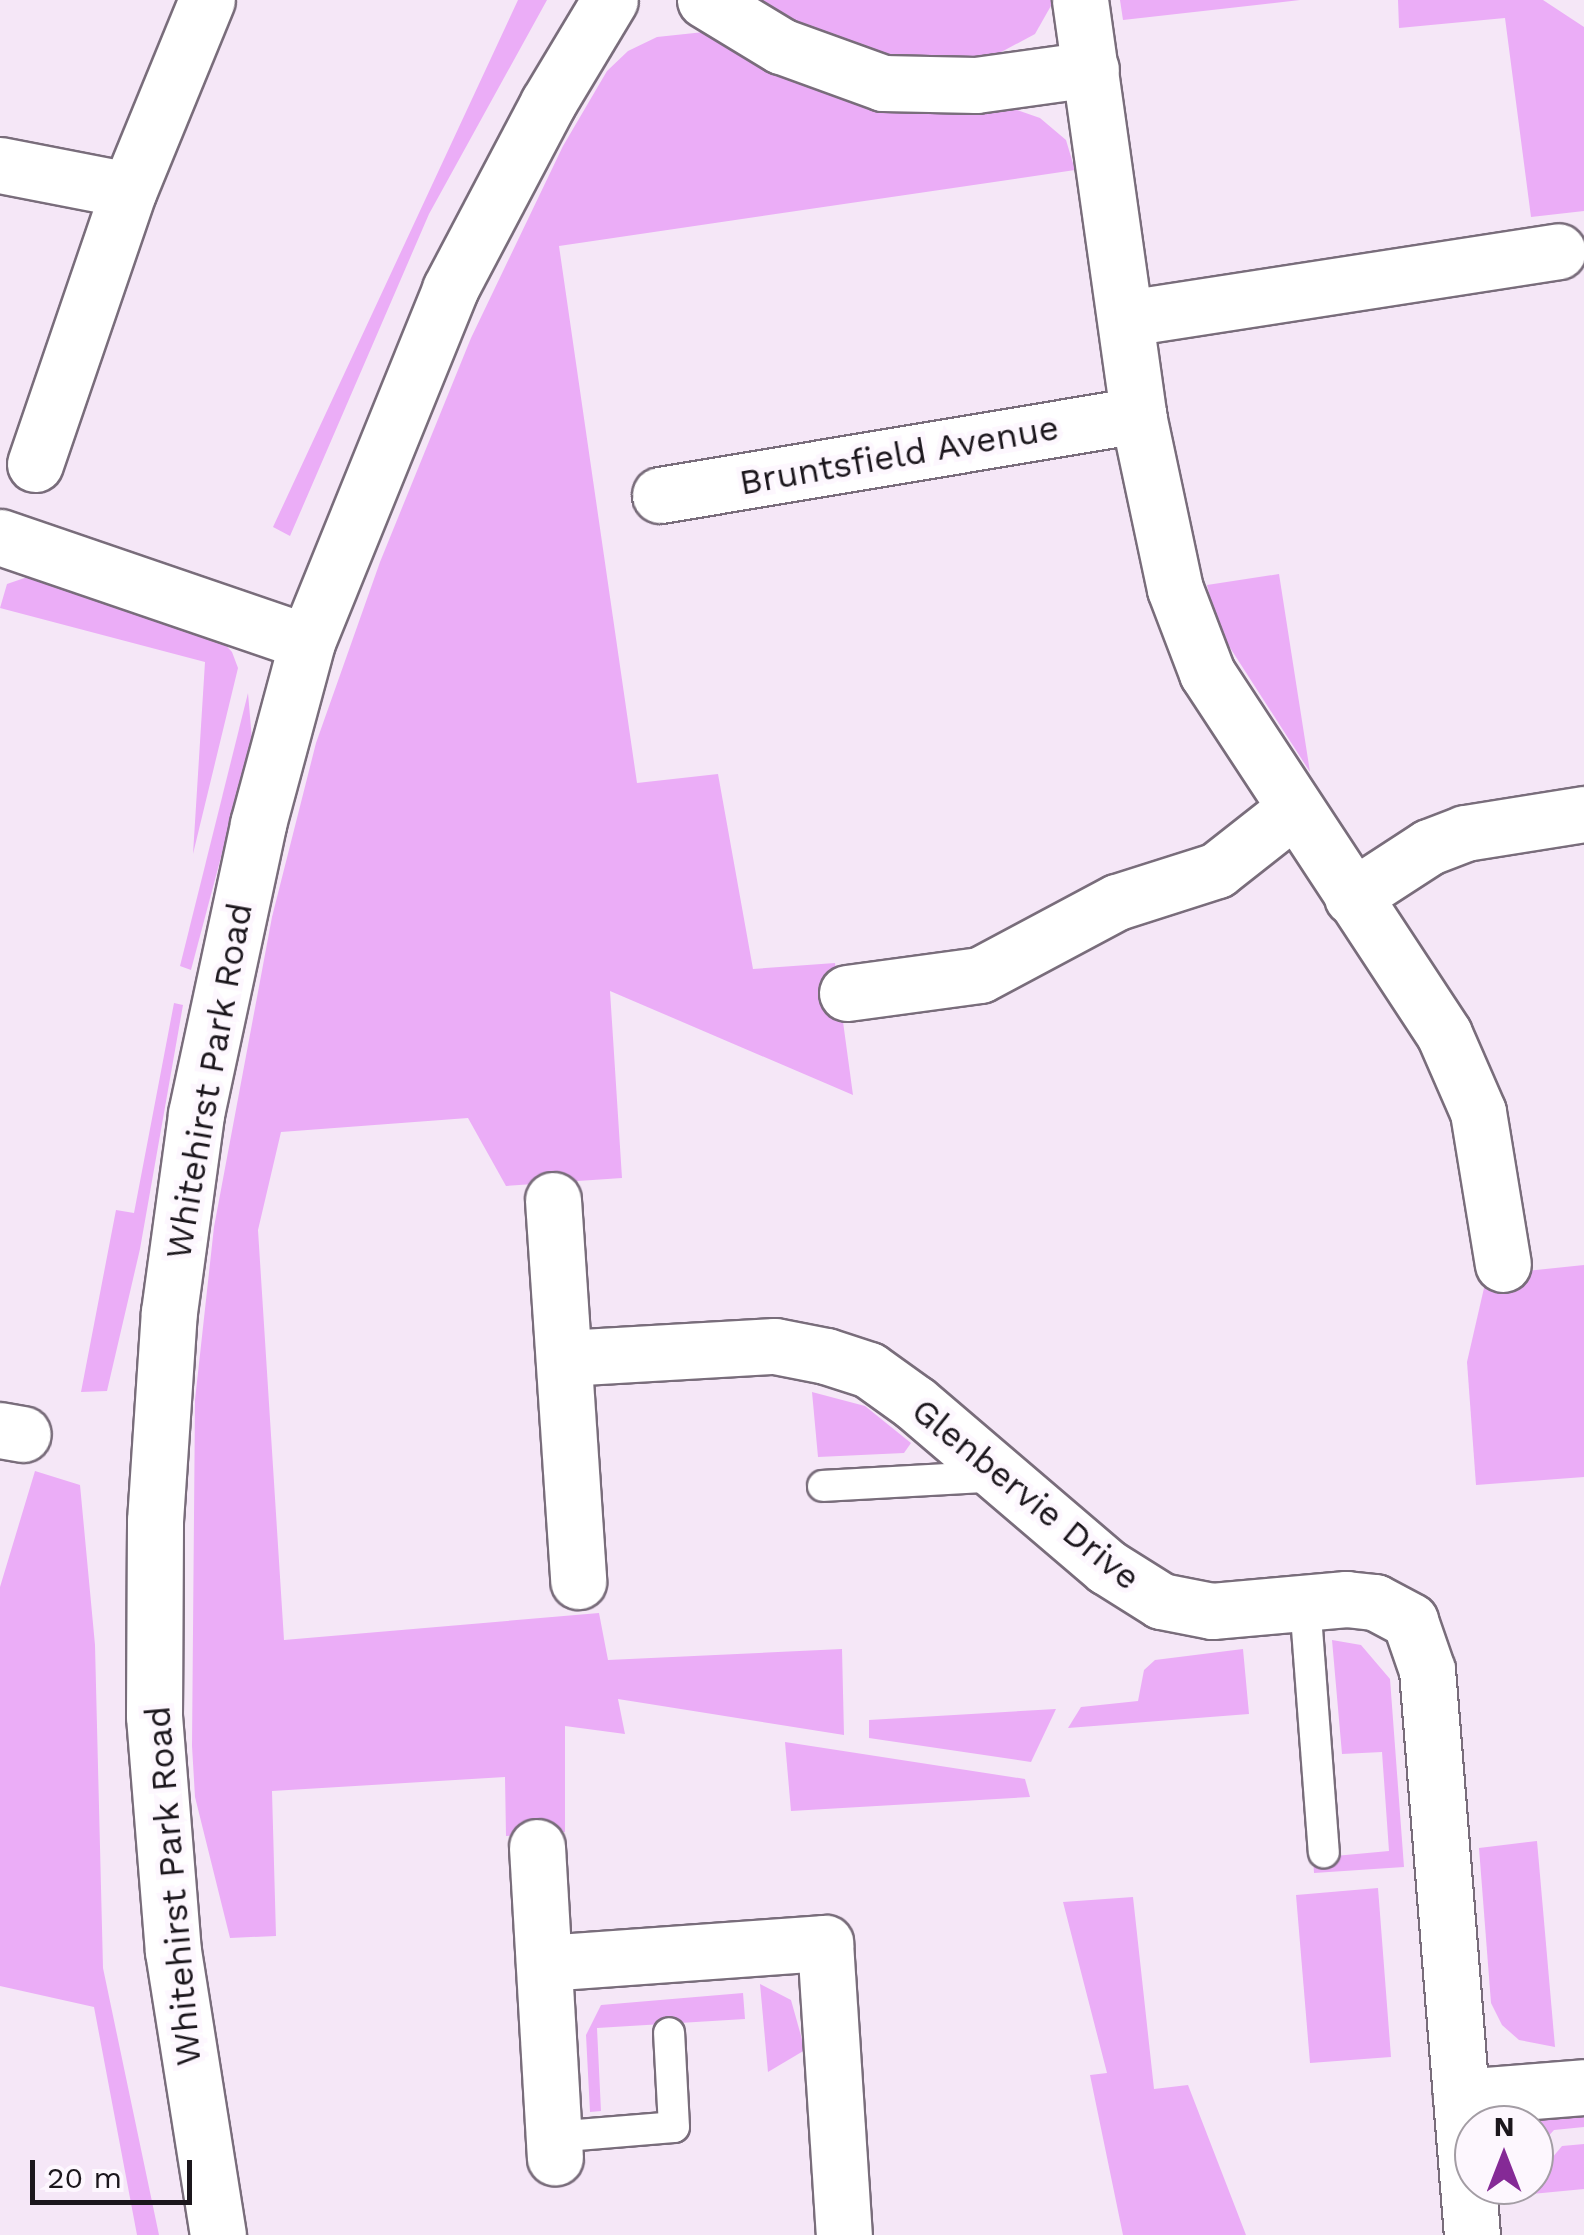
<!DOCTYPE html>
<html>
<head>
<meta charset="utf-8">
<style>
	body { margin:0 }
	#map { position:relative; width:1584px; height:2235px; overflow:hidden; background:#f5e7f7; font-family:"Work Sans",sans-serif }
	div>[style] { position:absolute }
	.green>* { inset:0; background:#ebadf7 }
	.roads { filter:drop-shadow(2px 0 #796d7b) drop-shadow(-2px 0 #796d7b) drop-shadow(0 2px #796d7b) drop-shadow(0 -2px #796d7b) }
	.service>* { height:30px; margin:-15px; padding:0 15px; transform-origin:15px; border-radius:15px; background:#fff }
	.minor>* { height:55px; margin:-27.5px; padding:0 27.5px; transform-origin:27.5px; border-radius:27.5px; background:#fff }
	.tertiary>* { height:55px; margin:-27.5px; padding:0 27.5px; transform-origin:27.5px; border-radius:27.5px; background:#fff }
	span { translate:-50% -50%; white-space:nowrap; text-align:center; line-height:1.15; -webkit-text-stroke:10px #fdf7fe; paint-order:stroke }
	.street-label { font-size:35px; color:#1b161c }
	.north { position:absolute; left:1454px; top:2105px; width:100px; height:100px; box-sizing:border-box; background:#fdf7fe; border:2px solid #a39da4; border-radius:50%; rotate:0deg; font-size:28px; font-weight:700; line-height:40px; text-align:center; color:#1b161c }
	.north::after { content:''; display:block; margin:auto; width:35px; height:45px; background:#852a96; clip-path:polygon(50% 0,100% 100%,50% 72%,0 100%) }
	.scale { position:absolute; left:30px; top:2160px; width:162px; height:45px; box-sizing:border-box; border:5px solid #1b161c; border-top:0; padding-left:12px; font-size:30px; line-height:35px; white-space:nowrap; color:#1b161c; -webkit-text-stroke:8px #fdf7fe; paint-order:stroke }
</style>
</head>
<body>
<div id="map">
	<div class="green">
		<div style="clip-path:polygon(518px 0,547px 0,429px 214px,290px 536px,273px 527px)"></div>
		<div style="clip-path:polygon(758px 0,1051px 0,1052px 4px,1035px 34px,990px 58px,913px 60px,820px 37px)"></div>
		<div style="clip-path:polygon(1120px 0,1300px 0,1123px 20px)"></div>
		<div style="clip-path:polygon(1398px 0,1543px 0,1584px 27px,1584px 211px,1531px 217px,1505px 18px,1399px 28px)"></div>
		<div style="clip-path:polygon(704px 32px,818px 90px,863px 102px,1017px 110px,1040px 118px,1066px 140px,1075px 170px,559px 246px,637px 783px,718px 774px,753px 969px,835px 963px,853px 1095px,610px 991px,622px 1178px,506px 1186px,468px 1118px,281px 1132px,258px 1230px,284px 1640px,599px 1613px,608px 1660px,842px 1649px,844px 1735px,618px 1699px,625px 1734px,565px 1726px,565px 1832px,506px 1836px,505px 1777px,272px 1791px,276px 1936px,230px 1938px,195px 1797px,192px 1746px,195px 1400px,214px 1227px,272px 917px,316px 743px,380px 562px,471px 338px,563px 146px,607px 71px,628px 51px,657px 37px)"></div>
		<div style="clip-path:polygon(39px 573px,219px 638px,232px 652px,238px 668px,193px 854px,205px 662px,0 608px,7px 584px)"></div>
		<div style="clip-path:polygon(1279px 574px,1310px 772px,1218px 629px,1207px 585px)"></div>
		<div style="clip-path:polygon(248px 693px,252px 740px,191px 970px,180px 966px)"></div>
		<div style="clip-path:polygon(174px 1003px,183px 1005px,140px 1249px,107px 1391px,81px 1392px,116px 1210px,134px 1213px)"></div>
		<div style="clip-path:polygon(1584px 1265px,1584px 1477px,1476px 1485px,1467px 1362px,1487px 1275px)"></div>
		<div style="clip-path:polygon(812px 1392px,865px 1406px,911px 1443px,904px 1453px,818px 1457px)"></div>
		<div style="clip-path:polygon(35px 1471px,80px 1485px,95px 1645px,103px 1968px,159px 2235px,137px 2235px,94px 2007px,0 1986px,0 1587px)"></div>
		<div style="clip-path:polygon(1332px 1640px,1361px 1645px,1390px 1679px,1404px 1867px,1314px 1873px,1313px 1858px,1389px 1851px,1382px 1752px,1342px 1754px)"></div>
		<div style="clip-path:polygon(1243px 1649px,1249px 1714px,1068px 1728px,1081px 1707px,1138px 1701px,1144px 1670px,1155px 1660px)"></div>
		<div style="clip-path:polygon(1056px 1709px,1031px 1762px,869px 1738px,869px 1720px)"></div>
		<div style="clip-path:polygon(785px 1742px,1025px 1779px,1030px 1797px,791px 1811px)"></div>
		<div style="clip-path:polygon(1537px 1841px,1555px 2047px,1519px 2040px,1502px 2025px,1491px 2003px,1479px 1848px)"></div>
		<div style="clip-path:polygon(1378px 1888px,1391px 2057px,1310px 2063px,1296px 1895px)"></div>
		<div style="clip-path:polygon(1133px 1897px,1154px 2089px,1188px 2085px,1246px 2235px,1123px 2235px,1090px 2075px,1107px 2073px,1063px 1902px)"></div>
		<div style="clip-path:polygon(760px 1984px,791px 2000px,805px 2050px,768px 2072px)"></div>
		<div style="clip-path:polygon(743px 1993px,745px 2019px,597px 2028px,601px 2111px,590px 2112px,586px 2035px,601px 2005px)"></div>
		<div style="clip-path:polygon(1584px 2113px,1584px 2127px,1554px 2130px,1534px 2152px,1534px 2125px,1527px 2125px,1539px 2117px)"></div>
		<div style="clip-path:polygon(1584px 2144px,1584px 2189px,1521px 2195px,1562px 2146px)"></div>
	</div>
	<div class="roads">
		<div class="service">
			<div style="left:823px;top:1486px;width:177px;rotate:-3.2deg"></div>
			<div style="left:1305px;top:1602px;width:251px;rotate:85.7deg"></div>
			<div style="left:553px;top:2137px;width:121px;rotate:-4.7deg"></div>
			<div style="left:674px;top:2127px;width:94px;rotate:-93deg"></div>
		</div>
		<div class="minor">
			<div style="left:705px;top:0;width:89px;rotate:31.2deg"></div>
			<div style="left:781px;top:46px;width:109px;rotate:19.9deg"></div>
			<div style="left:883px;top:83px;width:93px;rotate:1.2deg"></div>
			<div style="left:976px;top:85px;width:116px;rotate:-7.9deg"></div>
			<div style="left:1080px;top:0;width:419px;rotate:82deg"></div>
			<div style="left:1138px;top:415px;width:178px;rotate:78deg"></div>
			<div style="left:1175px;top:589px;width:90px;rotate:69.1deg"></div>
			<div style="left:1207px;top:673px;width:432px;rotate:56.7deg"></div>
			<div style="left:1444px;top:1034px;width:85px;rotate:66.4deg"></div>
			<div style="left:1478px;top:1112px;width:154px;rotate:80.7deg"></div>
			<div style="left:0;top:165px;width:131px;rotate:11deg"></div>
			<div style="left:1127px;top:318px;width:436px;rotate:-8.8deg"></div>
			<div style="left:35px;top:464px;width:290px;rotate:-71.1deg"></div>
			<div style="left:129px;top:190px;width:205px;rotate:-67.7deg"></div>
			<div style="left:660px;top:495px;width:485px;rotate:-9.5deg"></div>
			<div style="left:0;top:537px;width:324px;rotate:18.9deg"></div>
			<div style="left:1352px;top:897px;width:92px;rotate:-33deg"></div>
			<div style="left:1429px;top:847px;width:39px;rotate:-21deg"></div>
			<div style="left:1465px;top:833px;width:121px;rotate:-9.1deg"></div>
			<div style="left:847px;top:993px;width:134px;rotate:-7.7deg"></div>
			<div style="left:980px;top:975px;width:155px;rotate:-28.1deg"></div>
			<div style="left:1117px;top:902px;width:105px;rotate:-17.7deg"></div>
			<div style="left:1217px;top:870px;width:95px;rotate:-38.2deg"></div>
			<div style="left:553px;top:1200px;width:382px;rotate:86.2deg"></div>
			<div style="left:565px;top:1358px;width:210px;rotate:-3.3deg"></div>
			<div style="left:775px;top:1346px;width:52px;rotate:11.1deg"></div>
			<div style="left:826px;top:1356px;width:45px;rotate:18deg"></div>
			<div style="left:869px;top:1370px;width:57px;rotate:35.7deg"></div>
			<div style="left:915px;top:1403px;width:253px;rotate:40.5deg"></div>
			<div style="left:1107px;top:1567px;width:64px;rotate:32.2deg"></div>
			<div style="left:1161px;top:1601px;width:52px;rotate:11.1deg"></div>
			<div style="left:1212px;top:1611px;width:135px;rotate:-5.1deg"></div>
			<div style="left:1346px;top:1599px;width:29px;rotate:6deg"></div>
			<div style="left:1375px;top:1602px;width:40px;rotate:28deg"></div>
			<div style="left:1410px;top:1621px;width:52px;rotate:70.9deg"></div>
			<div style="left:1427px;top:1670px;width:567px;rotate:85.45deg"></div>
			<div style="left:0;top:1430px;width:23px;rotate:10deg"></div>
			<div style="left:537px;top:1847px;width:311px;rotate:86.7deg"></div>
			<div style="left:544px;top:1963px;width:282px;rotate:-4.1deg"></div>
			<div style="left:825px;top:1943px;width:293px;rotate:86.3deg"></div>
			<div style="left:1461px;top:2097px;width:123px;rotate:-4.6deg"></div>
		</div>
		<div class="tertiary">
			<div style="left:218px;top:2235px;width:287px;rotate:-99deg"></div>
			<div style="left:173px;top:1952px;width:237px;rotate:-94.6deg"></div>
			<div style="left:154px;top:1716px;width:195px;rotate:-89.7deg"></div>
			<div style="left:155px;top:1521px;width:209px;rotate:-86.2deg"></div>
			<div style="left:169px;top:1312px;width:200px;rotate:-82.2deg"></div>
			<div style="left:196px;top:1114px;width:297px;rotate:-77.9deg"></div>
			<div style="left:258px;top:824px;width:188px;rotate:-74.9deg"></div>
			<div style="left:307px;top:642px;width:381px;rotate:-67.9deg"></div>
			<div style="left:450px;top:289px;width:210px;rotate:-62.2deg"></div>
			<div style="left:548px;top:103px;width:120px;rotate:-59deg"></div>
		</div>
	</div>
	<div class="street-label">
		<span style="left:899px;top:455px;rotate:-10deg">Bruntsfield Avenue</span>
		<span style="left:209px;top:1081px;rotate:-80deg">Whitehirst Park Road</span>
		<span style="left:1026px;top:1494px;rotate:39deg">Glenbervie Drive</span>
		<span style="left:173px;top:1886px;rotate:-95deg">Whitehirst Park Road</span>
	</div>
	<div class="north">N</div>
	<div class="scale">20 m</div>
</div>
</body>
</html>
